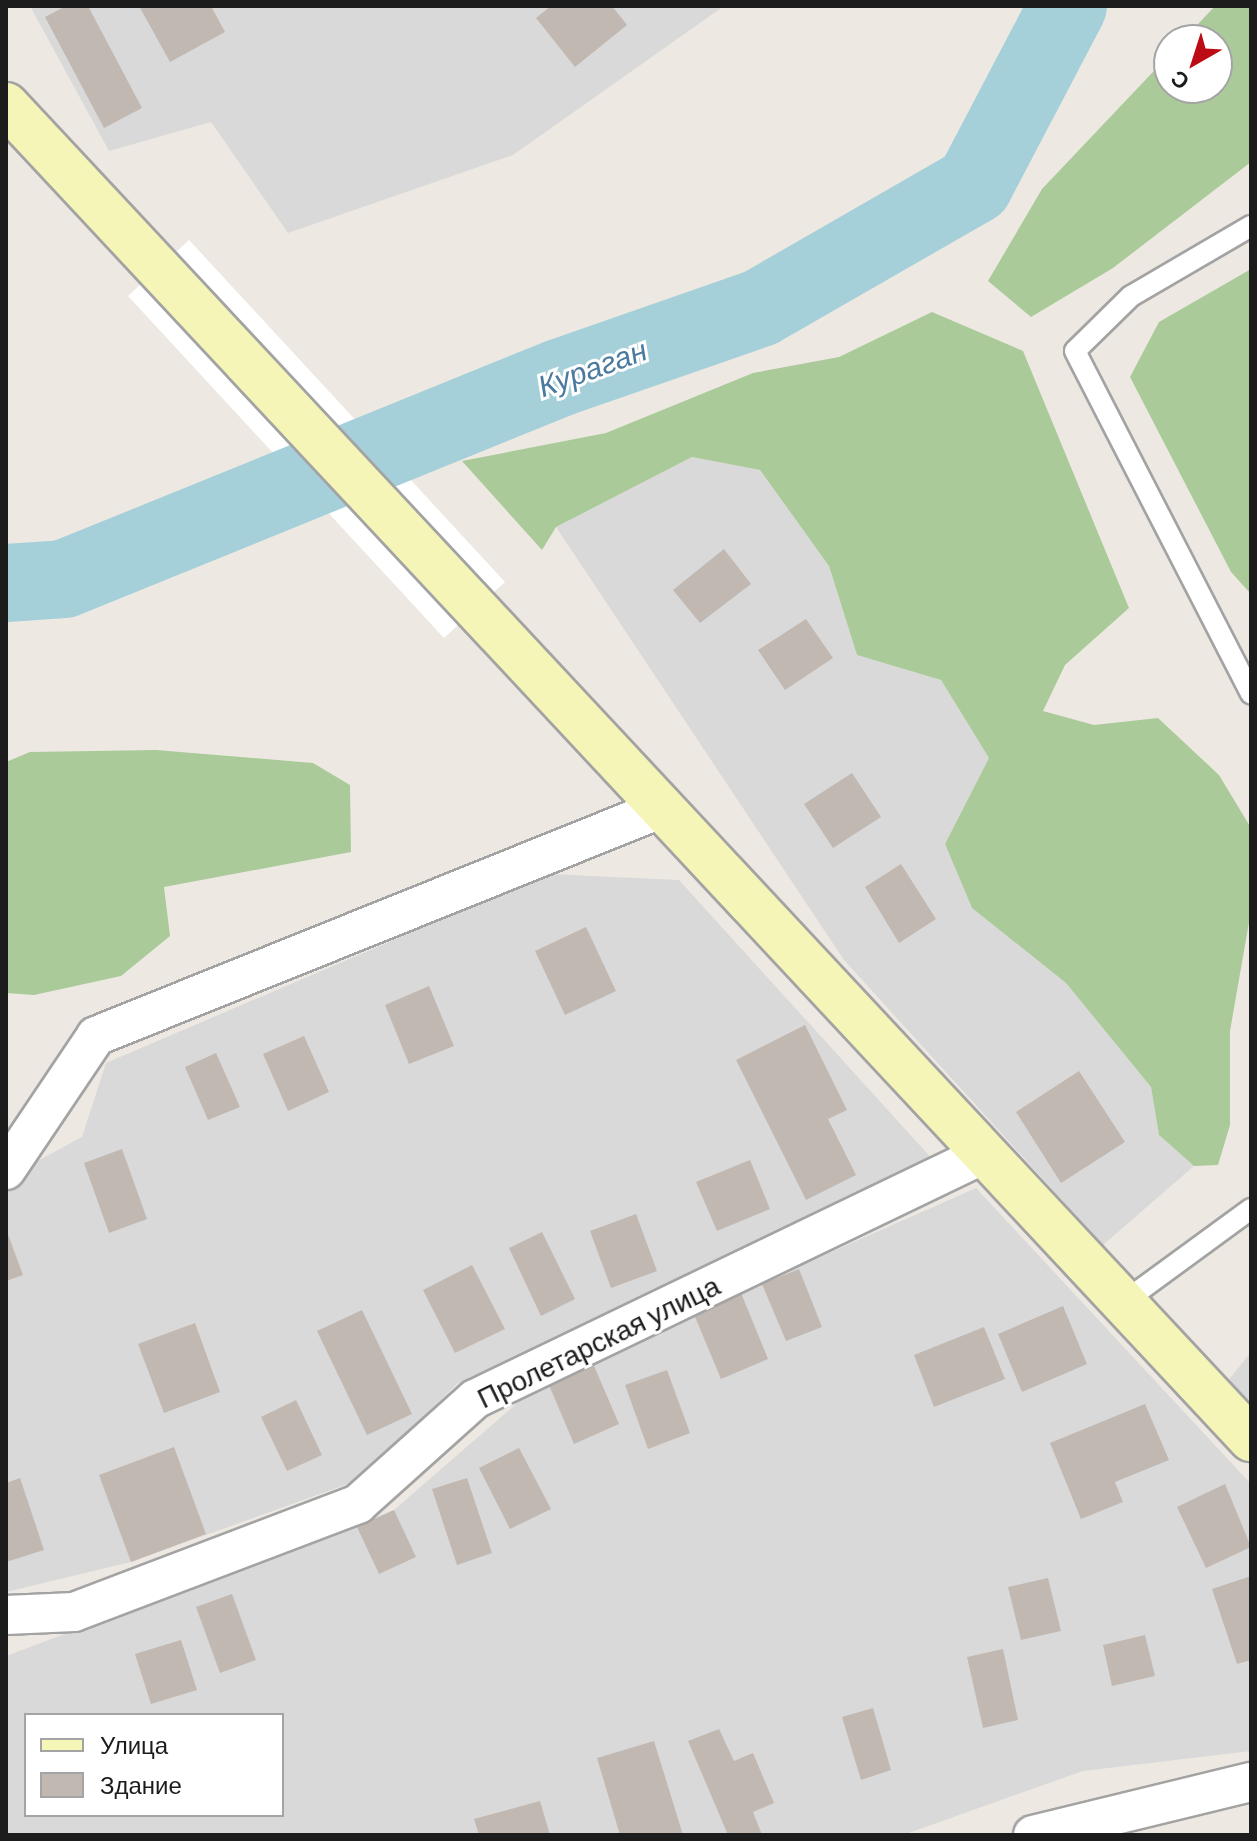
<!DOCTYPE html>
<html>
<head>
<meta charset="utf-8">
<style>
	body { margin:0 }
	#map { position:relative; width:1257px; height:1841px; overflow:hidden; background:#ede9e2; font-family:Barlow,sans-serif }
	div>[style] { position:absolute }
	.residential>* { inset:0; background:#dad9d9 }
	.forest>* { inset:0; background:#aaca99 }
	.pier>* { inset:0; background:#fff }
	.river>* { height:78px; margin:-39px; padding:0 39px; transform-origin:39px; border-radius:39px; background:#a5d0d9 }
	.building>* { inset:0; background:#c1b8b2 }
	.roads { filter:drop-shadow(2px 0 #a3a3a3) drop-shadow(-2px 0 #a3a3a3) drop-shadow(0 2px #a3a3a3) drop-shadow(0 -2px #a3a3a3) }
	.lane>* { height:20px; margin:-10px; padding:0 10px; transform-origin:10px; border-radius:10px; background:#fff }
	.street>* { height:38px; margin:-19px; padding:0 19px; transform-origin:19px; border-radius:19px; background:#fff }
	.secondary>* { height:44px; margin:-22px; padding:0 22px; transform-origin:22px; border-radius:22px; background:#f5f5b8 }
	span { translate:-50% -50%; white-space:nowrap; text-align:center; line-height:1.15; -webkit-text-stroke:6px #fff; paint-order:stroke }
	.street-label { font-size:28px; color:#1c1c1c }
	.water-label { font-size:30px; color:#4b7a9f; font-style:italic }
	.frame { position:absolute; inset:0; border:8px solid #1c1c1c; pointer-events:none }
	.legend { position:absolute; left:24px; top:1713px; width:260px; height:104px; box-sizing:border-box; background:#fff; border:2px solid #a4a4a4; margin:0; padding:10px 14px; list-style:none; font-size:24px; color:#1c1c1c }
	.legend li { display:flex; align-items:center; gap:16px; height:40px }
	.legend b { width:40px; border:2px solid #a4a4a4 }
	.north { position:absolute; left:1153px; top:24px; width:80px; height:80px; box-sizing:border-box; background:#fff; border:2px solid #a4a4a4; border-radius:50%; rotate:219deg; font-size:22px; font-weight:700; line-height:32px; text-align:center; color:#1c1c1c }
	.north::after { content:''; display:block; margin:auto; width:28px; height:36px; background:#bd0b15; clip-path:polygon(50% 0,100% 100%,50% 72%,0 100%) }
</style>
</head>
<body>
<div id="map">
	<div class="residential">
		<div style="clip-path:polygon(30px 6px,724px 6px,513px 155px,288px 233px,211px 122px,109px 151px)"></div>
		<div style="clip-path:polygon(692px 457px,760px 470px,829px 566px,857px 655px,941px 680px,989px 758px,945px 844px,972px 908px,1066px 983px,1151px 1087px,1159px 1135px,1194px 1166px,1103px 1245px,844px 960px,556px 527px)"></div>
		<div style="clip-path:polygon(548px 874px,679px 880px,935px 1162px,457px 1384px,356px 1481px,131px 1562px,6px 1592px,6px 1178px,82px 1137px,106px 1063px)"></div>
		<div style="clip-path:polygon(evenodd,976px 1188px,1251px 1484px,1251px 1751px,1083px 1771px,903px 1835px,6px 1835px,6px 1656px,394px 1510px,546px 1378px,976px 1188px,26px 1715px,282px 1715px,282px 1815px,26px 1815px,26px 1715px)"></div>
		<div style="clip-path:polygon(1251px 1352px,1251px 1407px,1227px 1382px)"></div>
	</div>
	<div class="forest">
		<div style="clip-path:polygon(1215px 6px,1251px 6px,1251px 162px,1113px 268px,1031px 317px,988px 281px,1042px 189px,1169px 55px,1169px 88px,1217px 88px,1217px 40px,1183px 40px)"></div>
		<div style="clip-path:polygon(1251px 269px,1251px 594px,1231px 572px,1130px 377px,1159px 322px)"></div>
		<div style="clip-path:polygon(932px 312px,1023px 351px,1129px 608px,1065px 665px,1043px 711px,1094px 725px,1158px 718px,1219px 775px,1251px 828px,1251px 911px,1230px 1031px,1230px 1125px,1218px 1165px,1194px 1166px,1159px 1135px,1151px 1087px,1066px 983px,972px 908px,945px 844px,989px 758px,941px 680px,857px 655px,829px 566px,760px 470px,692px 457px,556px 527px,542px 550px,462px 461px,606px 433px,753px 373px,839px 357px)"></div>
		<div style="clip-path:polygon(156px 750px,313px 763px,350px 785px,351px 852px,164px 887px,170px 936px,121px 976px,34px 995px,6px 993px,6px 762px,30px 752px)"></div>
	</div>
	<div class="pier">
		<div style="clip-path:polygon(189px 240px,505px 582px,444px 638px,128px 296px)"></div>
	</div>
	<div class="river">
		<div style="left:6px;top:583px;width:58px;rotate:-3.9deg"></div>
		<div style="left:64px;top:579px;width:534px;rotate:-22.1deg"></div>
		<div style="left:559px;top:378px;width:213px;rotate:-19.2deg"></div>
		<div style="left:760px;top:308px;width:247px;rotate:-29.9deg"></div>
		<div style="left:974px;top:185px;width:202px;rotate:-62.3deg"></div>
	</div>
	<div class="building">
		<div style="clip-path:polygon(66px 6px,88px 6px,142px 108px,104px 128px,45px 17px)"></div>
		<div style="clip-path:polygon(139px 6px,211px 6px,225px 32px,170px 62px)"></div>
		<div style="clip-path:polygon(551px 6px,612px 6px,627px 25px,575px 67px,536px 18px)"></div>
		<div style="clip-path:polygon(724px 549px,751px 584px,700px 623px,673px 590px)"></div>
		<div style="clip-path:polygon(806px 619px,833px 658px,785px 690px,758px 650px)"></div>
		<div style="clip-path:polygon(852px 773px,881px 817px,833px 848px,804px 804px)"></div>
		<div style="clip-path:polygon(901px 864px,936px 919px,899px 943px,865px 887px)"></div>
		<div style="clip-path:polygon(586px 927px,616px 991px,565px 1015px,535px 951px)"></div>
		<div style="clip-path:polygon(429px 986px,454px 1046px,409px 1064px,385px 1005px)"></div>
		<div style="clip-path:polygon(805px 1025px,847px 1110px,828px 1119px,856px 1175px,806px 1200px,736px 1060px)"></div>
		<div style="clip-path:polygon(304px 1036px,329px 1092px,288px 1111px,263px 1054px)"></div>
		<div style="clip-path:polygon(216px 1053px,240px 1107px,208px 1120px,185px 1067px)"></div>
		<div style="clip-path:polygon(1079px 1071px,1125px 1142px,1061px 1183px,1016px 1112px)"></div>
		<div style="clip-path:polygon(122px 1149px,147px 1219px,109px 1233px,84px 1163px)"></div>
		<div style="clip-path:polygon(750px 1160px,770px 1209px,717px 1231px,696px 1182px)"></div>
		<div style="clip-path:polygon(636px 1214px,657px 1271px,611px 1288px,590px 1231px)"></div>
		<div style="clip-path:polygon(6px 1229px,23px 1275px,6px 1281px)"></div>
		<div style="clip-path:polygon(542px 1232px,575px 1299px,541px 1316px,509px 1248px)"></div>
		<div style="clip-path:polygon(472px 1265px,505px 1329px,455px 1353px,423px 1290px)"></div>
		<div style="clip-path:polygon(799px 1269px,822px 1327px,786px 1341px,762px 1284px)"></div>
		<div style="clip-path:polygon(741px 1293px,768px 1359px,721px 1379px,693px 1312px)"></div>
		<div style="clip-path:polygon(1063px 1306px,1087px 1364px,1022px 1392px,998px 1334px)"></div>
		<div style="clip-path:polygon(362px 1310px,412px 1414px,367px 1435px,317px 1331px)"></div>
		<div style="clip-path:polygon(195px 1323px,220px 1392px,164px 1413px,138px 1344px)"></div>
		<div style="clip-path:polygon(984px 1327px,1005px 1379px,934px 1407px,914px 1355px)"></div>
		<div style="clip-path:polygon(591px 1359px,619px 1424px,574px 1444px,546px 1378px)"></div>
		<div style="clip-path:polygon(667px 1370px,690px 1433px,648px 1449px,625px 1385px)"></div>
		<div style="clip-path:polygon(296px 1400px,322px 1455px,287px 1471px,261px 1417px)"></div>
		<div style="clip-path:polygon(1145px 1404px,1169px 1460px,1115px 1482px,1123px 1502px,1081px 1519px,1050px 1443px)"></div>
		<div style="clip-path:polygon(174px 1447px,206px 1534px,131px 1562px,99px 1475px)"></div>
		<div style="clip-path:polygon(519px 1448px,551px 1509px,510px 1529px,479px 1468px)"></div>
		<div style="clip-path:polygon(20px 1478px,44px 1550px,6px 1562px,6px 1483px)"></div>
		<div style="clip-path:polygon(467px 1478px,492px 1553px,457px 1565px,432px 1489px)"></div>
		<div style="clip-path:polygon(1225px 1484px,1251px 1547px,1206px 1568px,1177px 1507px)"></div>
		<div style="clip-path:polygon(394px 1510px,416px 1557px,379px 1574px,357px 1527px)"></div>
		<div style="clip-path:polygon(1251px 1576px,1251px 1660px,1237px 1664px,1212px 1589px)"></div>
		<div style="clip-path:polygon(1048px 1578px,1061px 1631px,1021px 1640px,1008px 1587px)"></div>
		<div style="clip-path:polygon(232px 1594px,256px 1660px,220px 1673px,196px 1607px)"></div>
		<div style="clip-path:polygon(1145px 1635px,1155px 1676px,1112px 1686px,1103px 1645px)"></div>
		<div style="clip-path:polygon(181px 1640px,197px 1690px,151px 1704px,135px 1654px)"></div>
		<div style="clip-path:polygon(1003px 1649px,1018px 1720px,983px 1728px,967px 1657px)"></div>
		<div style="clip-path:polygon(873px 1708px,891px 1770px,861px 1780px,842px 1717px)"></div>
		<div style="clip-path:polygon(719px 1729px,734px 1761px,753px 1753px,774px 1803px,753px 1812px,762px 1835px,728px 1835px,688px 1741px)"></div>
		<div style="clip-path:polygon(654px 1741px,683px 1835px,620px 1835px,597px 1758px)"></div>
		<div style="clip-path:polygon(540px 1801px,550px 1835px,479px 1835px,474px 1819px)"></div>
	</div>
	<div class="roads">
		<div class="lane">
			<div style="left:1251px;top:226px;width:139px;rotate:149.7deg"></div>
			<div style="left:1131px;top:296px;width:78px;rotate:135.5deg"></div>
			<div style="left:1075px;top:351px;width:385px;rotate:62.8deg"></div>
			<div style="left:1121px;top:1304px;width:161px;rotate:-36.2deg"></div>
		</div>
		<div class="street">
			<div style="left:6px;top:1170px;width:161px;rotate:-56.1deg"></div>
			<div style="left:96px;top:1036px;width:608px;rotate:-21.92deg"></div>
			<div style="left:6px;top:1615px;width:68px;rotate:-2.5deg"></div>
			<div style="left:74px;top:1612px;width:304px;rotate:-20.8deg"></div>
			<div style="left:358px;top:1504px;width:157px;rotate:-41.9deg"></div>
			<div style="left:475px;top:1399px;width:560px;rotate:-25.7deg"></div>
			<div style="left:1033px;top:1835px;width:224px;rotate:-13.7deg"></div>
		</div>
		<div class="secondary">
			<div style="left:6px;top:105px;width:1825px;rotate:46.98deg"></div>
		</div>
	</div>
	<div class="street-label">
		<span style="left:598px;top:1341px;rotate:-26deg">Пролетарская улица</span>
	</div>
	<div class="water-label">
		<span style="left:592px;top:367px;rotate:-20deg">Кураган</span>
	</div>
	<div class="frame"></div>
	<ul class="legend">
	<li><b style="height:10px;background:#f5f5b8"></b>Улица</li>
	<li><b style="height:22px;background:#c1b8b2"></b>Здание</li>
	</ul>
	<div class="north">С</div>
</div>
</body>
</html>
